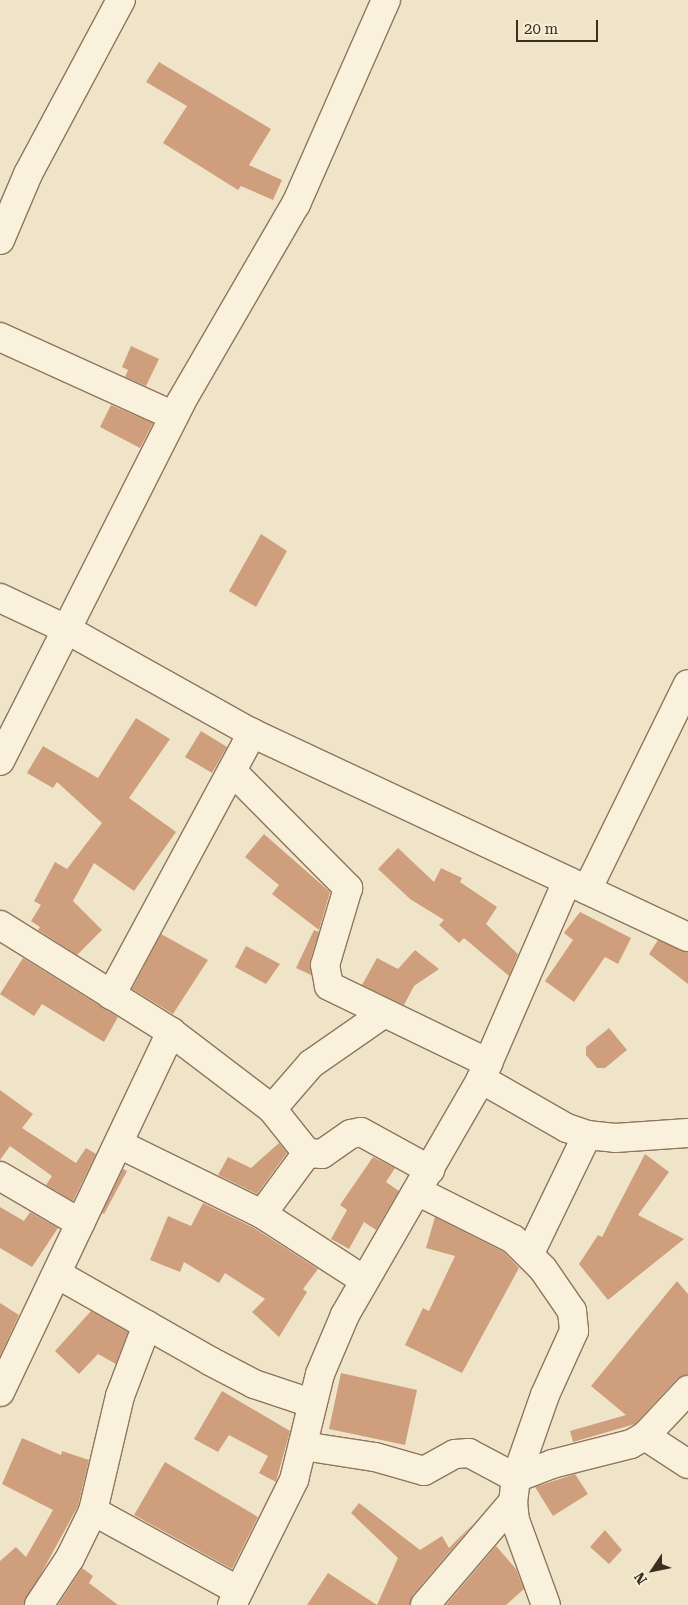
<!DOCTYPE html>
<html>
<head>
<meta charset="utf-8">
<style>
	body { margin:0 }
	#map { position:relative; width:688px; height:1605px; overflow:hidden; background:#f0e4c8; font-family:"Roboto Serif",serif }
	div>[style] { position:absolute }
	.building>* { inset:0; background:#cf9f7d }
	.roads { filter:drop-shadow(1px 0 #8d765c) drop-shadow(-1px 0 #8d765c) drop-shadow(0 1px #8d765c) drop-shadow(0 -1px #8d765c) }
	.minor>* { height:28px; margin:-14px; padding:0 14px; transform-origin:14px; border-radius:14px; background:#faf1dc }
	span { translate:-50% -50%; white-space:nowrap; text-align:center; line-height:1.15; -webkit-text-stroke:5px #f7eed8; paint-order:stroke }
	.north { position:absolute; left:628px; top:1545px; width:50px; height:50px; -webkit-text-stroke:4px #f7eed8; paint-order:stroke; rotate:236deg; font-size:14px; font-weight:700; line-height:20px; text-align:center; color:#3d2e20 }
	.north::after { content:''; display:block; margin:auto; width:18px; height:22px; background:#3d2e20; clip-path:polygon(50% 0,100% 100%,50% 72%,0 100%) }
	.scale { position:absolute; left:516px; top:20px; width:82px; height:22px; box-sizing:border-box; border:2px solid #3d2e20; border-top:0; padding-left:6px; font-size:15px; line-height:18px; white-space:nowrap; color:#3d2e20; -webkit-text-stroke:4px #f7eed8; paint-order:stroke }
</style>
</head>
<body>
<div id="map">
	<div class="building">
		<div style="clip-path:polygon(159px 62px,271px 129px,249px 165px,282px 180px,273px 200px,241px 186px,238px 190px,163px 143px,187px 106px,146px 82px)"></div>
		<div style="clip-path:polygon(131px 346px,159px 359px,146px 386px,125px 377px,128px 370px,122px 367px)"></div>
		<div style="clip-path:polygon(111px 405px,153px 423px,140px 448px,100px 427px)"></div>
		<div style="clip-path:polygon(261px 534px,287px 551px,256px 607px,229px 591px)"></div>
		<div style="clip-path:polygon(136px 718px,170px 739px,129px 798px,176px 832px,134px 891px,94px 863px,73px 901px,102px 930px,77px 955px,38px 930px,40px 927px,31px 921px,41px 905px,34px 901px,55px 862px,67px 869px,102px 823px,57px 782px,53px 788px,27px 773px,43px 746px,98px 778px)"></div>
		<div style="clip-path:polygon(201px 731px,227px 747px,212px 773px,185px 757px)"></div>
		<div style="clip-path:polygon(264px 834px,330px 892px,319px 930px,272px 894px,279px 885px,245px 857px)"></div>
		<div style="clip-path:polygon(398px 848px,434px 882px,441px 868px,462px 878px,460px 882px,497px 907px,486px 924px,518px 954px,509px 976px,464px 938px,459px 943px,439px 925px,444px 920px,410px 899px,378px 869px)"></div>
		<div style="clip-path:polygon(580px 912px,631px 938px,618px 964px,605px 957px,574px 1002px,545px 981px,573px 940px,564px 933px)"></div>
		<div style="clip-path:polygon(314px 930px,319px 932px,310px 961px,311px 975px,296px 968px)"></div>
		<div style="clip-path:polygon(161px 934px,208px 960px,173px 1014px,132px 989px)"></div>
		<div style="clip-path:polygon(658px 940px,688px 952px,688px 984px,649px 954px)"></div>
		<div style="clip-path:polygon(246px 946px,280px 964px,266px 984px,235px 967px)"></div>
		<div style="clip-path:polygon(415px 950px,439px 969px,414px 986px,404px 1005px,362px 985px,377px 958px,398px 969px)"></div>
		<div style="clip-path:polygon(23px 958px,118px 1017px,104px 1042px,42px 1004px,34px 1016px,0 994px)"></div>
		<div style="clip-path:polygon(609px 1028px,627px 1050px,605px 1068px,597px 1068px,586px 1055px,586px 1047px)"></div>
		<div style="clip-path:polygon(0 1090px,33px 1114px,22px 1128px,76px 1163px,86px 1148px,96px 1154px,73px 1201px,46px 1185px,52px 1176px,10px 1146px,0 1160px)"></div>
		<div style="clip-path:polygon(279px 1143px,287px 1153px,257px 1194px,218px 1175px,228px 1157px,251px 1168px)"></div>
		<div style="clip-path:polygon(645px 1154px,669px 1172px,638px 1215px,684px 1239px,608px 1300px,579px 1264px,598px 1235px,602px 1237px)"></div>
		<div style="clip-path:polygon(373px 1157px,395px 1168px,386px 1182px,399px 1191px,376px 1230px,364px 1222px,349px 1249px,331px 1239px,347px 1210px,340px 1205px)"></div>
		<div style="clip-path:polygon(123px 1169px,127px 1171px,104px 1214px,102px 1213px)"></div>
		<div style="clip-path:polygon(203px 1203px,254px 1228px,318px 1269px,303px 1289px,307px 1292px,279px 1337px,252px 1312px,265px 1299px,225px 1273px,219px 1283px,184px 1262px,180px 1272px,150px 1260px,168px 1216px,191px 1226px)"></div>
		<div style="clip-path:polygon(0 1207px,24px 1221px,30px 1212px,58px 1228px,32px 1267px,0 1248px)"></div>
		<div style="clip-path:polygon(435px 1217px,504px 1252px,519px 1268px,462px 1373px,405px 1345px,423px 1308px,429px 1311px,455px 1256px,426px 1248px)"></div>
		<div style="clip-path:polygon(677px 1281px,688px 1294px,688px 1375px,677px 1379px,635px 1424px,573px 1442px,570px 1431px,626px 1415px,591px 1386px)"></div>
		<div style="clip-path:polygon(0 1303px,19px 1315px,0 1356px)"></div>
		<div style="clip-path:polygon(91px 1311px,128px 1332px,116px 1364px,98px 1354px,79px 1374px,55px 1351px)"></div>
		<div style="clip-path:polygon(341px 1373px,417px 1390px,405px 1445px,329px 1429px)"></div>
		<div style="clip-path:polygon(222px 1391px,290px 1431px,276px 1482px,259px 1473px,268px 1456px,229px 1435px,218px 1452px,194px 1439px)"></div>
		<div style="clip-path:polygon(22px 1438px,61px 1455px,62px 1451px,89px 1460px,78px 1506px,24px 1605px,0 1605px,0 1561px,16px 1547px,26px 1557px,53px 1510px,2px 1484px)"></div>
		<div style="clip-path:polygon(165px 1462px,258px 1517px,232px 1569px,134px 1515px)"></div>
		<div style="clip-path:polygon(575px 1474px,588px 1494px,553px 1516px,535px 1487px)"></div>
		<div style="clip-path:polygon(359px 1503px,420px 1550px,442px 1536px,449px 1548px,474px 1523px,413px 1595px,410px 1605px,377px 1605px,398px 1558px,351px 1513px)"></div>
		<div style="clip-path:polygon(605px 1530px,622px 1550px,609px 1564px,590px 1547px)"></div>
		<div style="clip-path:polygon(496px 1546px,516px 1569px,524px 1589px,506px 1605px,446px 1605px)"></div>
		<div style="clip-path:polygon(82px 1568px,93px 1576px,89px 1583px,118px 1605px,58px 1605px)"></div>
		<div style="clip-path:polygon(328px 1573px,377px 1605px,307px 1605px)"></div>
	</div>
	<div class="roads">
		<div class="minor">
			<div style="left:0;top:240px;width:72px;rotate:-67deg"></div>
			<div style="left:28px;top:174px;width:197px;rotate:-61.9deg"></div>
			<div style="left:0;top:337px;width:191px;rotate:24.4deg"></div>
			<div style="left:0;top:598px;width:71px;rotate:25.1deg"></div>
			<div style="left:64px;top:628px;width:215px;rotate:29.2deg"></div>
			<div style="left:252px;top:733px;width:481px;rotate:25.1deg"></div>
			<div style="left:0;top:761px;width:402px;rotate:-63.2deg"></div>
			<div style="left:181px;top:402px;width:229px;rotate:-59.9deg"></div>
			<div style="left:296px;top:204px;width:223px;rotate:-66.2deg"></div>
			<div style="left:232px;top:771px;width:165px;rotate:45.2deg"></div>
			<div style="left:348px;top:888px;width:80px;rotate:106.6deg"></div>
			<div style="left:325px;top:965px;width:21px;rotate:79deg"></div>
			<div style="left:329px;top:986px;width:177px;rotate:25.8deg"></div>
			<div style="left:587px;top:890px;width:229px;rotate:-63.9deg"></div>
			<div style="left:0;top:925px;width:202px;rotate:32deg"></div>
			<div style="left:171px;top:1032px;width:127px;rotate:37.3deg"></div>
			<div style="left:272px;top:1109px;width:56px;rotate:51.5deg"></div>
			<div style="left:307px;top:1153px;width:15px;rotate:4deg"></div>
			<div style="left:322px;top:1154px;width:35px;rotate:-35deg"></div>
			<div style="left:351px;top:1134px;width:10px;rotate:-11deg"></div>
			<div style="left:361px;top:1132px;width:79px;rotate:28.8deg"></div>
			<div style="left:111px;top:995px;width:298px;rotate:-61.7deg"></div>
			<div style="left:481px;top:1079px;width:99px;rotate:29.7deg"></div>
			<div style="left:567px;top:1128px;width:21px;rotate:19deg"></div>
			<div style="left:587px;top:1135px;width:28px;rotate:6deg"></div>
			<div style="left:615px;top:1138px;width:73px;rotate:-3.9deg"></div>
			<div style="left:272px;top:1109px;width:60px;rotate:-49.1deg"></div>
			<div style="left:311px;top:1064px;width:88px;rotate:-34.8deg"></div>
			<div style="left:119px;top:1144px;width:159px;rotate:26.1deg"></div>
			<div style="left:262px;top:1214px;width:121px;rotate:32.9deg"></div>
			<div style="left:0;top:1176px;width:93px;rotate:30.4deg"></div>
			<div style="left:419px;top:1192px;width:105px;rotate:26.6deg"></div>
			<div style="left:513px;top:1239px;width:42px;rotate:45deg"></div>
			<div style="left:543px;top:1269px;width:51px;rotate:55.4deg"></div>
			<div style="left:572px;top:1311px;width:20px;rotate:84deg"></div>
			<div style="left:574px;top:1331px;width:70px;rotate:114.4deg"></div>
			<div style="left:545px;top:1395px;width:88px;rotate:109.3deg"></div>
			<div style="left:516px;top:1478px;width:24px;rotate:97deg"></div>
			<div style="left:513px;top:1502px;width:18px;rotate:84deg"></div>
			<div style="left:515px;top:1520px;width:90px;rotate:70deg"></div>
			<div style="left:262px;top:1214px;width:76px;rotate:-53.6deg"></div>
			<div style="left:530px;top:1253px;width:131px;rotate:-64.2deg"></div>
			<div style="left:57px;top:1274px;width:176px;rotate:29.6deg"></div>
			<div style="left:210px;top:1361px;width:50px;rotate:27.6deg"></div>
			<div style="left:254px;top:1384px;width:60px;rotate:18.4deg"></div>
			<div style="left:0;top:1392px;width:399px;rotate:-64.6deg"></div>
			<div style="left:645px;top:1436px;width:51px;rotate:33.1deg"></div>
			<div style="left:303px;top:1446px;width:73px;rotate:8.7deg"></div>
			<div style="left:375px;top:1457px;width:51px;rotate:15.9deg"></div>
			<div style="left:424px;top:1471px;width:35px;rotate:-29deg"></div>
			<div style="left:455px;top:1454px;width:14px;rotate:-4deg"></div>
			<div style="left:469px;top:1453px;width:53px;rotate:28deg"></div>
			<div style="left:516px;top:1478px;width:39px;rotate:-21deg"></div>
			<div style="left:552px;top:1464px;width:81px;rotate:-14.2deg"></div>
			<div style="left:631px;top:1444px;width:16px;rotate:-30deg"></div>
			<div style="left:645px;top:1436px;width:63px;rotate:-46.9deg"></div>
			<div style="left:93px;top:1511px;width:166px;rotate:28.7deg"></div>
			<div style="left:39px;top:1605px;width:56px;rotate:-56.6deg"></div>
			<div style="left:70px;top:1558px;width:52px;rotate:-63.9deg"></div>
			<div style="left:93px;top:1511px;width:118px;rotate:-76.8deg"></div>
			<div style="left:120px;top:1396px;width:76px;rotate:-69.2deg"></div>
			<div style="left:232px;top:1605px;width:140px;rotate:-63.6deg"></div>
			<div style="left:294px;top:1480px;width:109px;rotate:-76.2deg"></div>
			<div style="left:320px;top:1374px;width:64px;rotate:-67deg"></div>
			<div style="left:345px;top:1315px;width:272px;rotate:-60deg"></div>
			<div style="left:481px;top:1079px;width:216px;rotate:-66.5deg"></div>
			<div style="left:425px;top:1605px;width:135px;rotate:-49.5deg"></div>
		</div>
	</div>
	<div class="north">N</div>
	<div class="scale">20 m</div>
</div>
</body>
</html>
